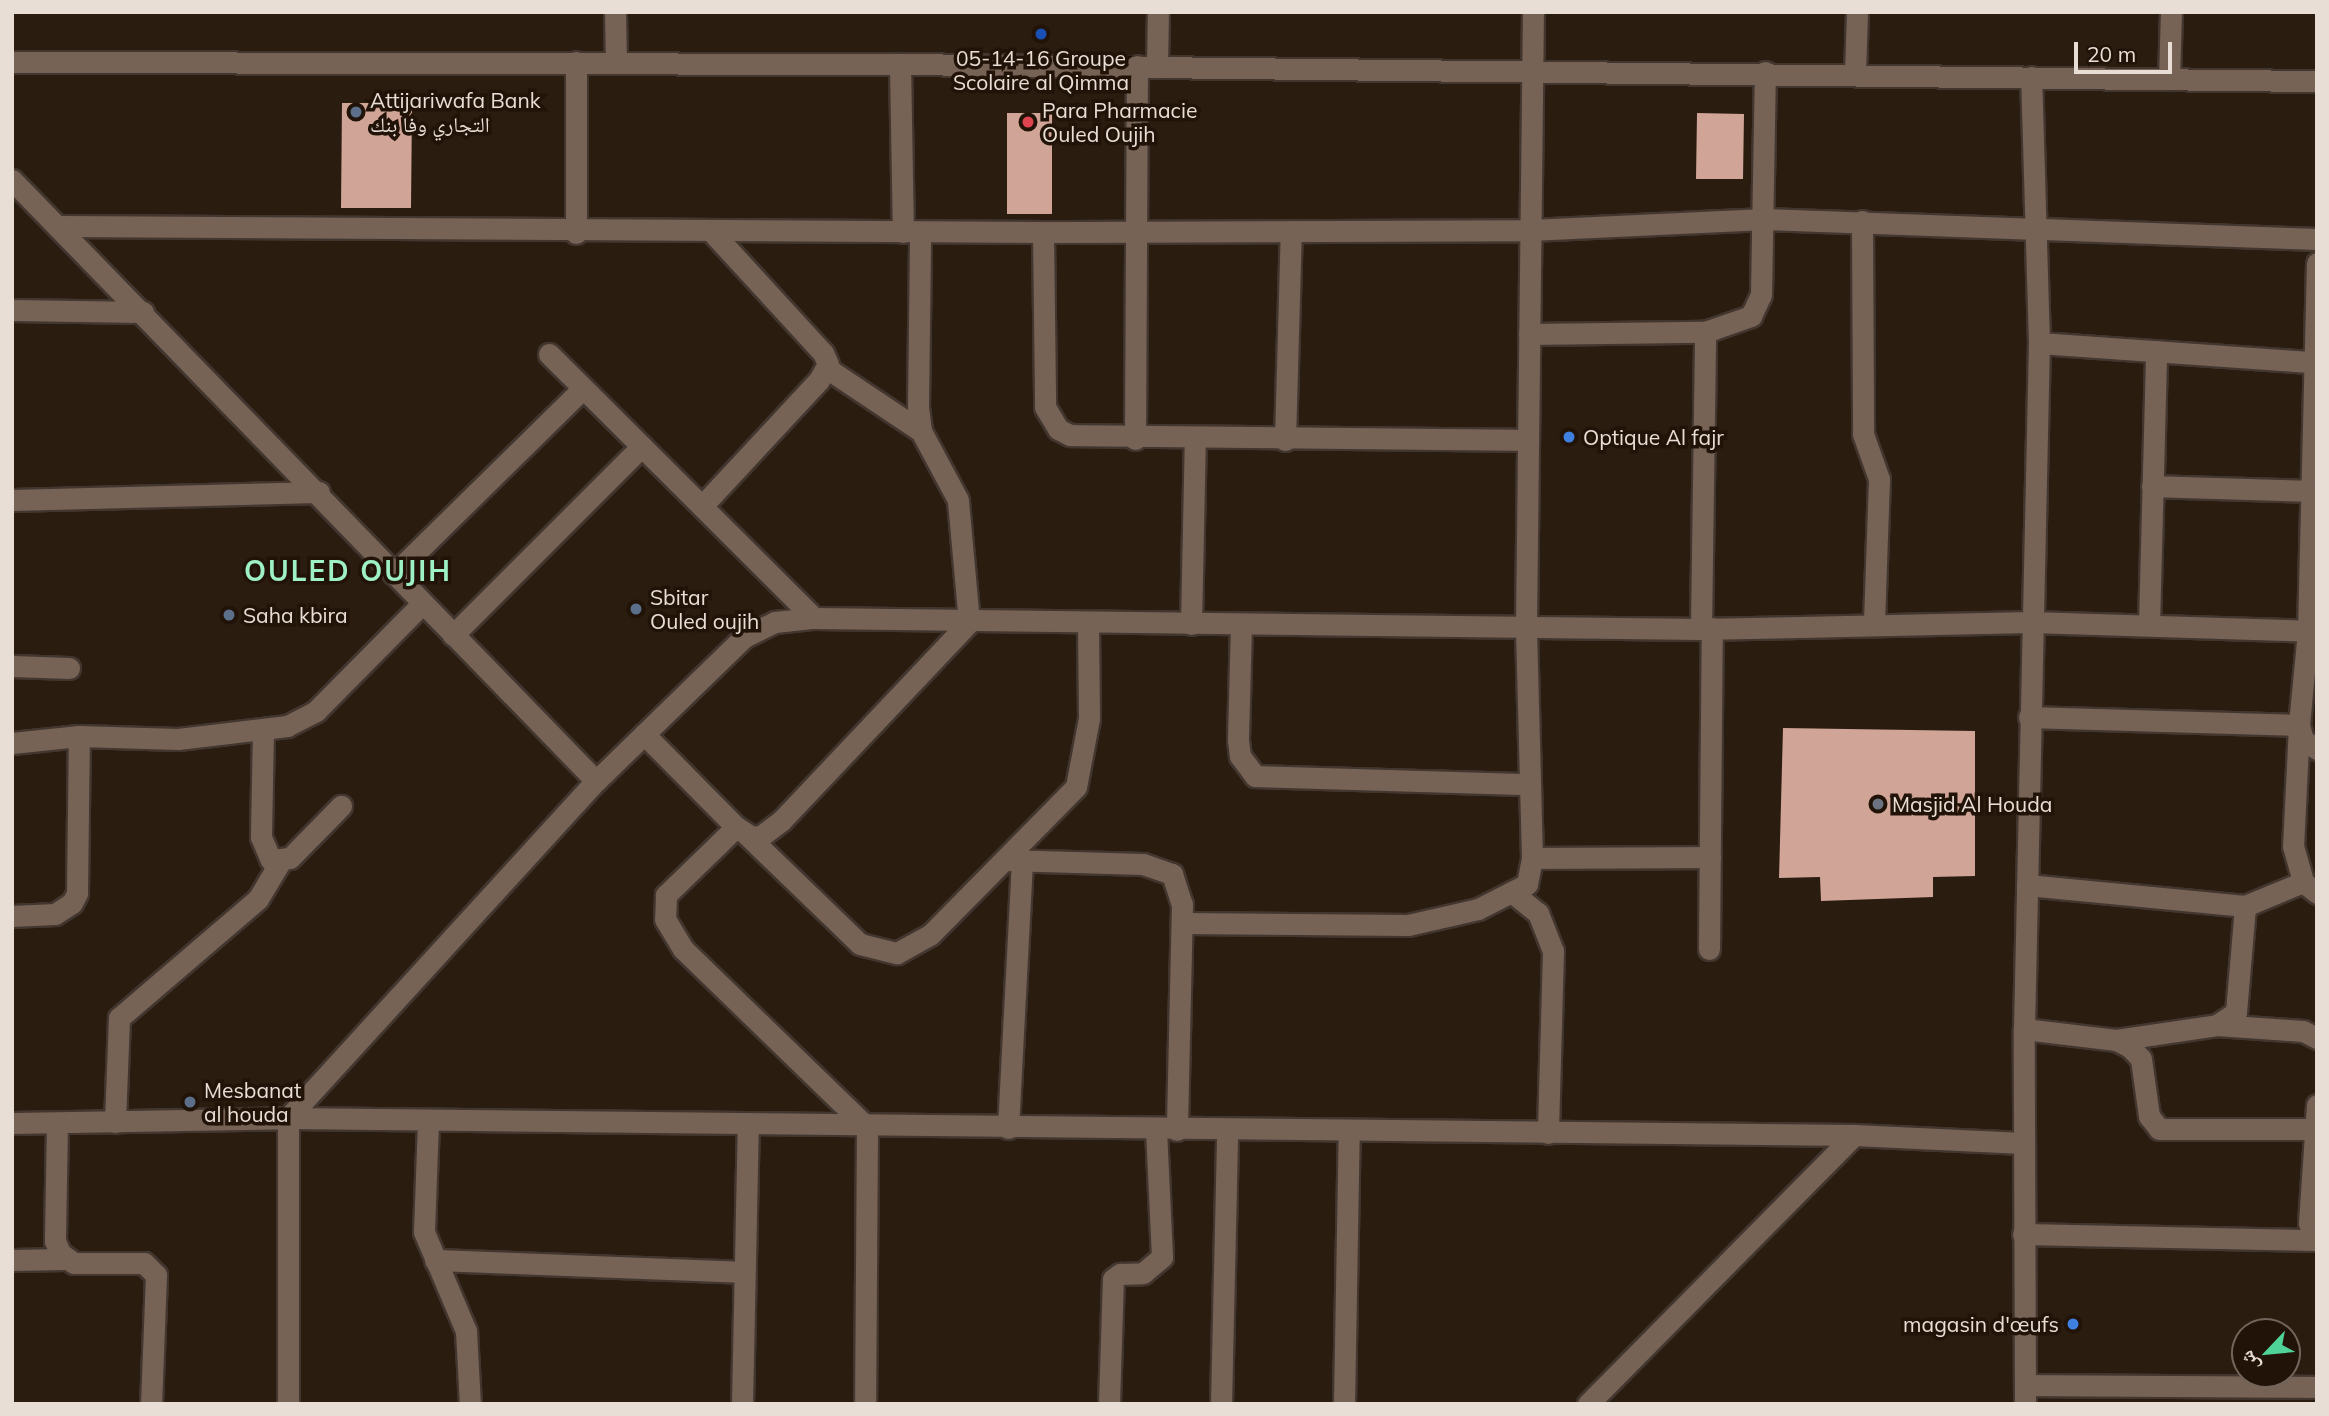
<!DOCTYPE html>
<html>
<head>
<meta charset="utf-8">
<style>
	body { margin:0 }
	#map { position:relative; width:2329px; height:1416px; overflow:hidden; background:#2b1c10; font-family:Mulish,"Noto Naskh Arabic",sans-serif }
	div>[style] { position:absolute }
	.building>* { inset:0; background:#d0a497 }
	.roads { filter:drop-shadow(2px 0 #42362f) drop-shadow(-2px 0 #42362f) drop-shadow(0 2px #42362f) drop-shadow(0 -2px #42362f) }
	.minor>* { height:21px; margin:-10.5px; padding:0 10.5px; transform-origin:10.5px; border-radius:10.5px; background:#766356 }
	.dots>* { width:19px; height:19px; translate:-50% -50%; box-sizing:border-box; border:4px solid #211307; border-radius:50% }
	span { translate:-50% -50%; white-space:nowrap; text-align:center; line-height:1.15; -webkit-text-stroke:7px #211307; paint-order:stroke }
	.poi-label { font-size:21px; color:#e8ded6 }
	.left { translate:0 -50%; text-align:left }
	.right { translate:-100% -50%; text-align:right }
	.district-label { font-size:28px; color:#9ef0c5; font-weight:700; letter-spacing:2px }
	.frame { position:absolute; inset:0; border:14px solid #e8ded6; pointer-events:none }
	.north { position:absolute; left:2231px; top:1318px; width:70px; height:70px; box-sizing:border-box; background:#211307; border:2px solid #71645a; border-radius:50%; rotate:244deg; font-size:19px; font-weight:700; line-height:28px; text-align:center; color:#e8ded6 }
	.north::after { content:''; display:block; margin:auto; width:24px; height:32px; background:#50d398; clip-path:polygon(50% 0,100% 100%,50% 72%,0 100%) }
	.scale { position:absolute; left:2074px; top:42px; width:98px; height:32px; box-sizing:border-box; border:4px solid #e8ded6; border-top:0; padding-left:9px; font-size:21px; line-height:24px; white-space:nowrap; color:#e8ded6; -webkit-text-stroke:5px #211307; paint-order:stroke }
</style>
</head>
<body>
<div id="map">
	<div class="building">
		<div style="clip-path:polygon(342px 103px,412px 103px,411px 208px,341px 208px)"></div>
		<div style="clip-path:polygon(1007px 113px,1052px 113px,1052px 214px,1007px 214px)"></div>
		<div style="clip-path:polygon(1697px 113px,1744px 114px,1743px 179px,1696px 179px)"></div>
		<div style="clip-path:polygon(1783px 728px,1975px 731px,1975px 876px,1933px 877px,1933px 897px,1821px 901px,1820px 877px,1779px 878px)"></div>
	</div>
	<div class="roads">
		<div class="minor">
			<div style="left:615px;top:12px;width:50px;rotate:88.9deg"></div>
			<div style="left:12px;top:62px;width:888px;rotate:0.13deg"></div>
			<div style="left:900px;top:64px;width:1417px;rotate:0.69deg"></div>
			<div style="left:576px;top:62px;width:171px;rotate:90deg"></div>
			<div style="left:900px;top:64px;width:168px;rotate:89deg"></div>
			<div style="left:1157px;top:67px;width:55px;rotate:-89deg"></div>
			<div style="left:1855px;top:73px;width:61px;rotate:-88.1deg"></div>
			<div style="left:2169px;top:79px;width:67px;rotate:-88.3deg"></div>
			<div style="left:12px;top:180px;width:838px;rotate:45.82deg"></div>
			<div style="left:1862px;top:221px;width:213px;rotate:89.7deg"></div>
			<div style="left:1863px;top:434px;width:48px;rotate:70.4deg"></div>
			<div style="left:1879px;top:479px;width:146px;rotate:92deg"></div>
			<div style="left:59px;top:226px;width:984px;rotate:0.35deg"></div>
			<div style="left:1043px;top:232px;width:487px;rotate:-0.2deg"></div>
			<div style="left:1530px;top:230px;width:235px;rotate:-2.7deg"></div>
			<div style="left:1765px;top:219px;width:552px;rotate:2.08deg"></div>
			<div style="left:1043px;top:232px;width:175px;rotate:89.3deg"></div>
			<div style="left:1045px;top:407px;width:26px;rotate:59deg"></div>
			<div style="left:1058px;top:429px;width:13px;rotate:27deg"></div>
			<div style="left:1070px;top:435px;width:458px;rotate:0.6deg"></div>
			<div style="left:2317px;top:263px;width:368px;rotate:91.4deg"></div>
			<div style="left:2308px;top:631px;width:94px;rotate:95.5deg"></div>
			<div style="left:2299px;top:725px;width:16px;rotate:75deg"></div>
			<div style="left:2303px;top:740px;width:17px;rotate:33deg"></div>
			<div style="left:12px;top:310px;width:131px;rotate:0.9deg"></div>
			<div style="left:1529px;top:334px;width:176px;rotate:-0.7deg"></div>
			<div style="left:1705px;top:332px;width:49px;rotate:-19.2deg"></div>
			<div style="left:1751px;top:316px;width:23px;rotate:-65deg"></div>
			<div style="left:1761px;top:295px;width:223px;rotate:-89deg"></div>
			<div style="left:2039px;top:343px;width:275px;rotate:4deg"></div>
			<div style="left:549px;top:354px;width:374px;rotate:44.9deg"></div>
			<div style="left:828px;top:369px;width:112px;rotate:33.7deg"></div>
			<div style="left:1135px;top:439px;width:373px;rotate:-89.7deg"></div>
			<div style="left:1285px;top:440px;width:209px;rotate:-88.4deg"></div>
			<div style="left:2152px;top:486px;width:159px;rotate:1.8deg"></div>
			<div style="left:12px;top:500px;width:307px;rotate:-1.5deg"></div>
			<div style="left:702px;top:506px;width:172px;rotate:-47.1deg"></div>
			<div style="left:819px;top:380px;width:18px;rotate:-61deg"></div>
			<div style="left:828px;top:364px;width:12px;rotate:-114deg"></div>
			<div style="left:823px;top:353px;width:164px;rotate:-132.5deg"></div>
			<div style="left:394px;top:574px;width:265px;rotate:-44.5deg"></div>
			<div style="left:1191px;top:624px;width:185px;rotate:-88.8deg"></div>
			<div style="left:1241px;top:624px;width:116px;rotate:91.5deg"></div>
			<div style="left:1238px;top:740px;width:16px;rotate:83deg"></div>
			<div style="left:1240px;top:756px;width:25px;rotate:53deg"></div>
			<div style="left:1255px;top:776px;width:272px;rotate:1.7deg"></div>
			<div style="left:2149px;top:625px;width:274px;rotate:-88.5deg"></div>
			<div style="left:1701px;top:629px;width:297px;rotate:-89.2deg"></div>
			<div style="left:453px;top:635px;width:267px;rotate:-45deg"></div>
			<div style="left:12px;top:666px;width:57px;rotate:2deg"></div>
			<div style="left:2029px;top:717px;width:270px;rotate:1.7deg"></div>
			<div style="left:2299px;top:725px;width:121px;rotate:92.8deg"></div>
			<div style="left:2293px;top:846px;width:37px;rotate:74deg"></div>
			<div style="left:2303px;top:882px;width:18px;rotate:38deg"></div>
			<div style="left:263px;top:731px;width:106px;rotate:91.1deg"></div>
			<div style="left:261px;top:837px;width:25px;rotate:67deg"></div>
			<div style="left:271px;top:860px;width:19px;rotate:-6deg"></div>
			<div style="left:290px;top:858px;width:73px;rotate:-45.6deg"></div>
			<div style="left:644px;top:734px;width:131px;rotate:45.3deg"></div>
			<div style="left:736px;top:827px;width:19px;rotate:32deg"></div>
			<div style="left:752px;top:837px;width:9px;rotate:-6deg"></div>
			<div style="left:761px;top:836px;width:26px;rotate:-37deg"></div>
			<div style="left:782px;top:820px;width:272px;rotate:-46.6deg"></div>
			<div style="left:969px;top:622px;width:122px;rotate:-95.2deg"></div>
			<div style="left:958px;top:500px;width:78px;rotate:-118.2deg"></div>
			<div style="left:921px;top:431px;width:24px;rotate:-97deg"></div>
			<div style="left:918px;top:407px;width:175px;rotate:-89.3deg"></div>
			<div style="left:12px;top:743px;width:67px;rotate:-6deg"></div>
			<div style="left:79px;top:736px;width:99px;rotate:1.7deg"></div>
			<div style="left:178px;top:739px;width:110px;rotate:-6.8deg"></div>
			<div style="left:287px;top:726px;width:33px;rotate:-27deg"></div>
			<div style="left:316px;top:711px;width:151px;rotate:-45.3deg"></div>
			<div style="left:736px;top:827px;width:98px;rotate:135.8deg"></div>
			<div style="left:666px;top:895px;width:24px;rotate:92deg"></div>
			<div style="left:665px;top:919px;width:35px;rotate:59deg"></div>
			<div style="left:683px;top:949px;width:256px;rotate:44.1deg"></div>
			<div style="left:867px;top:1127px;width:277px;rotate:90.4deg"></div>
			<div style="left:746px;top:834px;width:158px;rotate:44deg"></div>
			<div style="left:860px;top:944px;width:38px;rotate:14deg"></div>
			<div style="left:897px;top:953px;width:38px;rotate:-29deg"></div>
			<div style="left:930px;top:935px;width:208px;rotate:-45.4deg"></div>
			<div style="left:1076px;top:787px;width:70px;rotate:-79.3deg"></div>
			<div style="left:1089px;top:718px;width:95px;rotate:-90.6deg"></div>
			<div style="left:1532px;top:858px;width:178px;rotate:-0.3deg"></div>
			<div style="left:1005px;top:860px;width:138px;rotate:1.7deg"></div>
			<div style="left:1143px;top:864px;width:31px;rotate:19deg"></div>
			<div style="left:1172px;top:874px;width:32px;rotate:72deg"></div>
			<div style="left:1182px;top:904px;width:226px;rotate:91.3deg"></div>
			<div style="left:2027px;top:885px;width:219px;rotate:5.5deg"></div>
			<div style="left:2245px;top:906px;width:63px;rotate:-22.5deg"></div>
			<div style="left:1513px;top:893px;width:32px;rotate:39deg"></div>
			<div style="left:1538px;top:913px;width:41px;rotate:68.5deg"></div>
			<div style="left:1553px;top:951px;width:182px;rotate:91.6deg"></div>
			<div style="left:12px;top:916px;width:43px;rotate:-2.7deg"></div>
			<div style="left:55px;top:914px;width:20px;rotate:-33deg"></div>
			<div style="left:72px;top:903px;width:11px;rotate:-63deg"></div>
			<div style="left:77px;top:893px;width:157px;rotate:-89.3deg"></div>
			<div style="left:1182px;top:923px;width:226px;rotate:0.5deg"></div>
			<div style="left:1408px;top:925px;width:72px;rotate:-12.9deg"></div>
			<div style="left:1478px;top:909px;width:55px;rotate:-27deg"></div>
			<div style="left:1527px;top:884px;width:26px;rotate:-79deg"></div>
			<div style="left:1532px;top:858px;width:232px;rotate:-91.5deg"></div>
			<div style="left:1526px;top:626px;width:614px;rotate:-89.35deg"></div>
			<div style="left:1709px;top:949px;width:321px;rotate:-89.5deg"></div>
			<div style="left:2217px;top:1025px;width:86px;rotate:4deg"></div>
			<div style="left:2303px;top:1031px;width:16px;rotate:27deg"></div>
			<div style="left:2024px;top:1029px;width:93px;rotate:6.8deg"></div>
			<div style="left:2116px;top:1040px;width:16px;rotate:27deg"></div>
			<div style="left:2130px;top:1047px;width:16px;rotate:47deg"></div>
			<div style="left:2141px;top:1059px;width:58px;rotate:82deg"></div>
			<div style="left:2149px;top:1116px;width:16px;rotate:52deg"></div>
			<div style="left:2159px;top:1129px;width:156px"></div>
			<div style="left:2116px;top:1040px;width:102px;rotate:-8.4deg"></div>
			<div style="left:2217px;top:1025px;width:23px;rotate:-34deg"></div>
			<div style="left:2236px;top:1012px;width:106px;rotate:-85.1deg"></div>
			<div style="left:2317px;top:1105px;width:118px;rotate:93.9deg"></div>
			<div style="left:2309px;top:1223px;width:17px;rotate:62deg"></div>
			<div style="left:115px;top:1122px;width:104px;rotate:-87.8deg"></div>
			<div style="left:119px;top:1018px;width:183px;rotate:-40.6deg"></div>
			<div style="left:258px;top:899px;width:43px;rotate:-59.3deg"></div>
			<div style="left:428px;top:1122px;width:110px;rotate:92.1deg"></div>
			<div style="left:424px;top:1232px;width:108px;rotate:67deg"></div>
			<div style="left:466px;top:1331px;width:73px;rotate:86.9deg"></div>
			<div style="left:12px;top:1123px;width:276px;rotate:-1deg"></div>
			<div style="left:288px;top:1118px;width:1566px;rotate:0.62deg"></div>
			<div style="left:1854px;top:1135px;width:169px;rotate:2.7deg"></div>
			<div style="left:57px;top:1123px;width:118px;rotate:91deg"></div>
			<div style="left:55px;top:1241px;width:13px;rotate:67deg"></div>
			<div style="left:60px;top:1253px;width:17px;rotate:36deg"></div>
			<div style="left:74px;top:1263px;width:70px"></div>
			<div style="left:144px;top:1263px;width:17px;rotate:45deg"></div>
			<div style="left:156px;top:1275px;width:129px;rotate:92.2deg"></div>
			<div style="left:1008px;top:1128px;width:268px;rotate:-87deg"></div>
			<div style="left:2023px;top:1234px;width:294px;rotate:1.2deg"></div>
			<div style="left:12px;top:1260px;width:54px;rotate:-1.1deg"></div>
			<div style="left:435px;top:1260px;width:307px;rotate:2.2deg"></div>
			<div style="left:2025px;top:1385px;width:292px;rotate:0.4deg"></div>
			<div style="left:288px;top:1404px;width:286px;rotate:-90deg"></div>
			<div style="left:288px;top:1118px;width:457px;rotate:-47.6deg"></div>
			<div style="left:596px;top:781px;width:206px;rotate:-44.2deg"></div>
			<div style="left:744px;top:637px;width:34px;rotate:-26deg"></div>
			<div style="left:775px;top:622px;width:39px;rotate:-6deg"></div>
			<div style="left:814px;top:618px;width:887px;rotate:0.71deg"></div>
			<div style="left:1701px;top:629px;width:330px;rotate:-1.2deg"></div>
			<div style="left:2031px;top:622px;width:286px;rotate:1.8deg"></div>
			<div style="left:742px;top:1404px;width:278px;rotate:-88.8deg"></div>
			<div style="left:1109px;top:1404px;width:125px;rotate:-88.2deg"></div>
			<div style="left:1113px;top:1279px;width:9px;rotate:-36deg"></div>
			<div style="left:1120px;top:1274px;width:23px;rotate:-2deg"></div>
			<div style="left:1143px;top:1273px;width:25px;rotate:-40deg"></div>
			<div style="left:1162px;top:1257px;width:127px;rotate:-92.7deg"></div>
			<div style="left:1221px;top:1404px;width:274px;rotate:-88.7deg"></div>
			<div style="left:1344px;top:1404px;width:273px;rotate:-89deg"></div>
			<div style="left:1588px;top:1404px;width:378px;rotate:-45.3deg"></div>
			<div style="left:2025px;top:1404px;width:375px;rotate:-90.2deg"></div>
			<div style="left:2024px;top:1029px;width:686px;rotate:-88.75deg"></div>
			<div style="left:2039px;top:343px;width:266px;rotate:-91.7deg"></div>
		</div>
	</div>
	<div class="dots">
		<div style="left:1041px;top:34px;background:#1a4fb4"></div>
		<div style="left:356px;top:112px;background:#5c6f8a"></div>
		<div style="left:1028px;top:122px;background:#e0444e"></div>
		<div style="left:1569px;top:437px;background:#3f7fe0"></div>
		<div style="left:636px;top:609px;background:#5c6f8a"></div>
		<div style="left:229px;top:615px;background:#5c6f8a"></div>
		<div style="left:1878px;top:804px;background:#6b7280"></div>
		<div style="left:190px;top:1102px;background:#5c6f8a"></div>
		<div style="left:2073px;top:1324px;background:#3f7fe0"></div>
	</div>
	<div class="poi-label">
		<span style="left:1041px;top:70px">05-14-16 Groupe<br>Scolaire al Qimma</span>
		<span class="left" style="left:370px;top:112px">Attijariwafa Bank<br>التجاري وفا بنك</span>
		<span class="left" style="left:1042px;top:122px">Para Pharmacie<br>Ouled Oujih</span>
		<span class="left" style="left:1583px;top:437px">Optique Al fajr</span>
		<span class="left" style="left:650px;top:609px">Sbitar<br>Ouled oujih</span>
		<span class="left" style="left:243px;top:615px">Saha kbira</span>
		<span class="left" style="left:1892px;top:804px">Masjid Al Houda</span>
		<span class="left" style="left:204px;top:1102px">Mesbanat<br>al houda</span>
		<span class="right" style="left:2059px;top:1324px">magasin d'œufs</span>
	</div>
	<div class="district-label">
		<span style="left:348px;top:571px">OULED OUJIH</span>
	</div>
	<div class="frame"></div>
	<div class="north">ش</div>
	<div class="scale">20 m</div>
</div>
</body>
</html>
